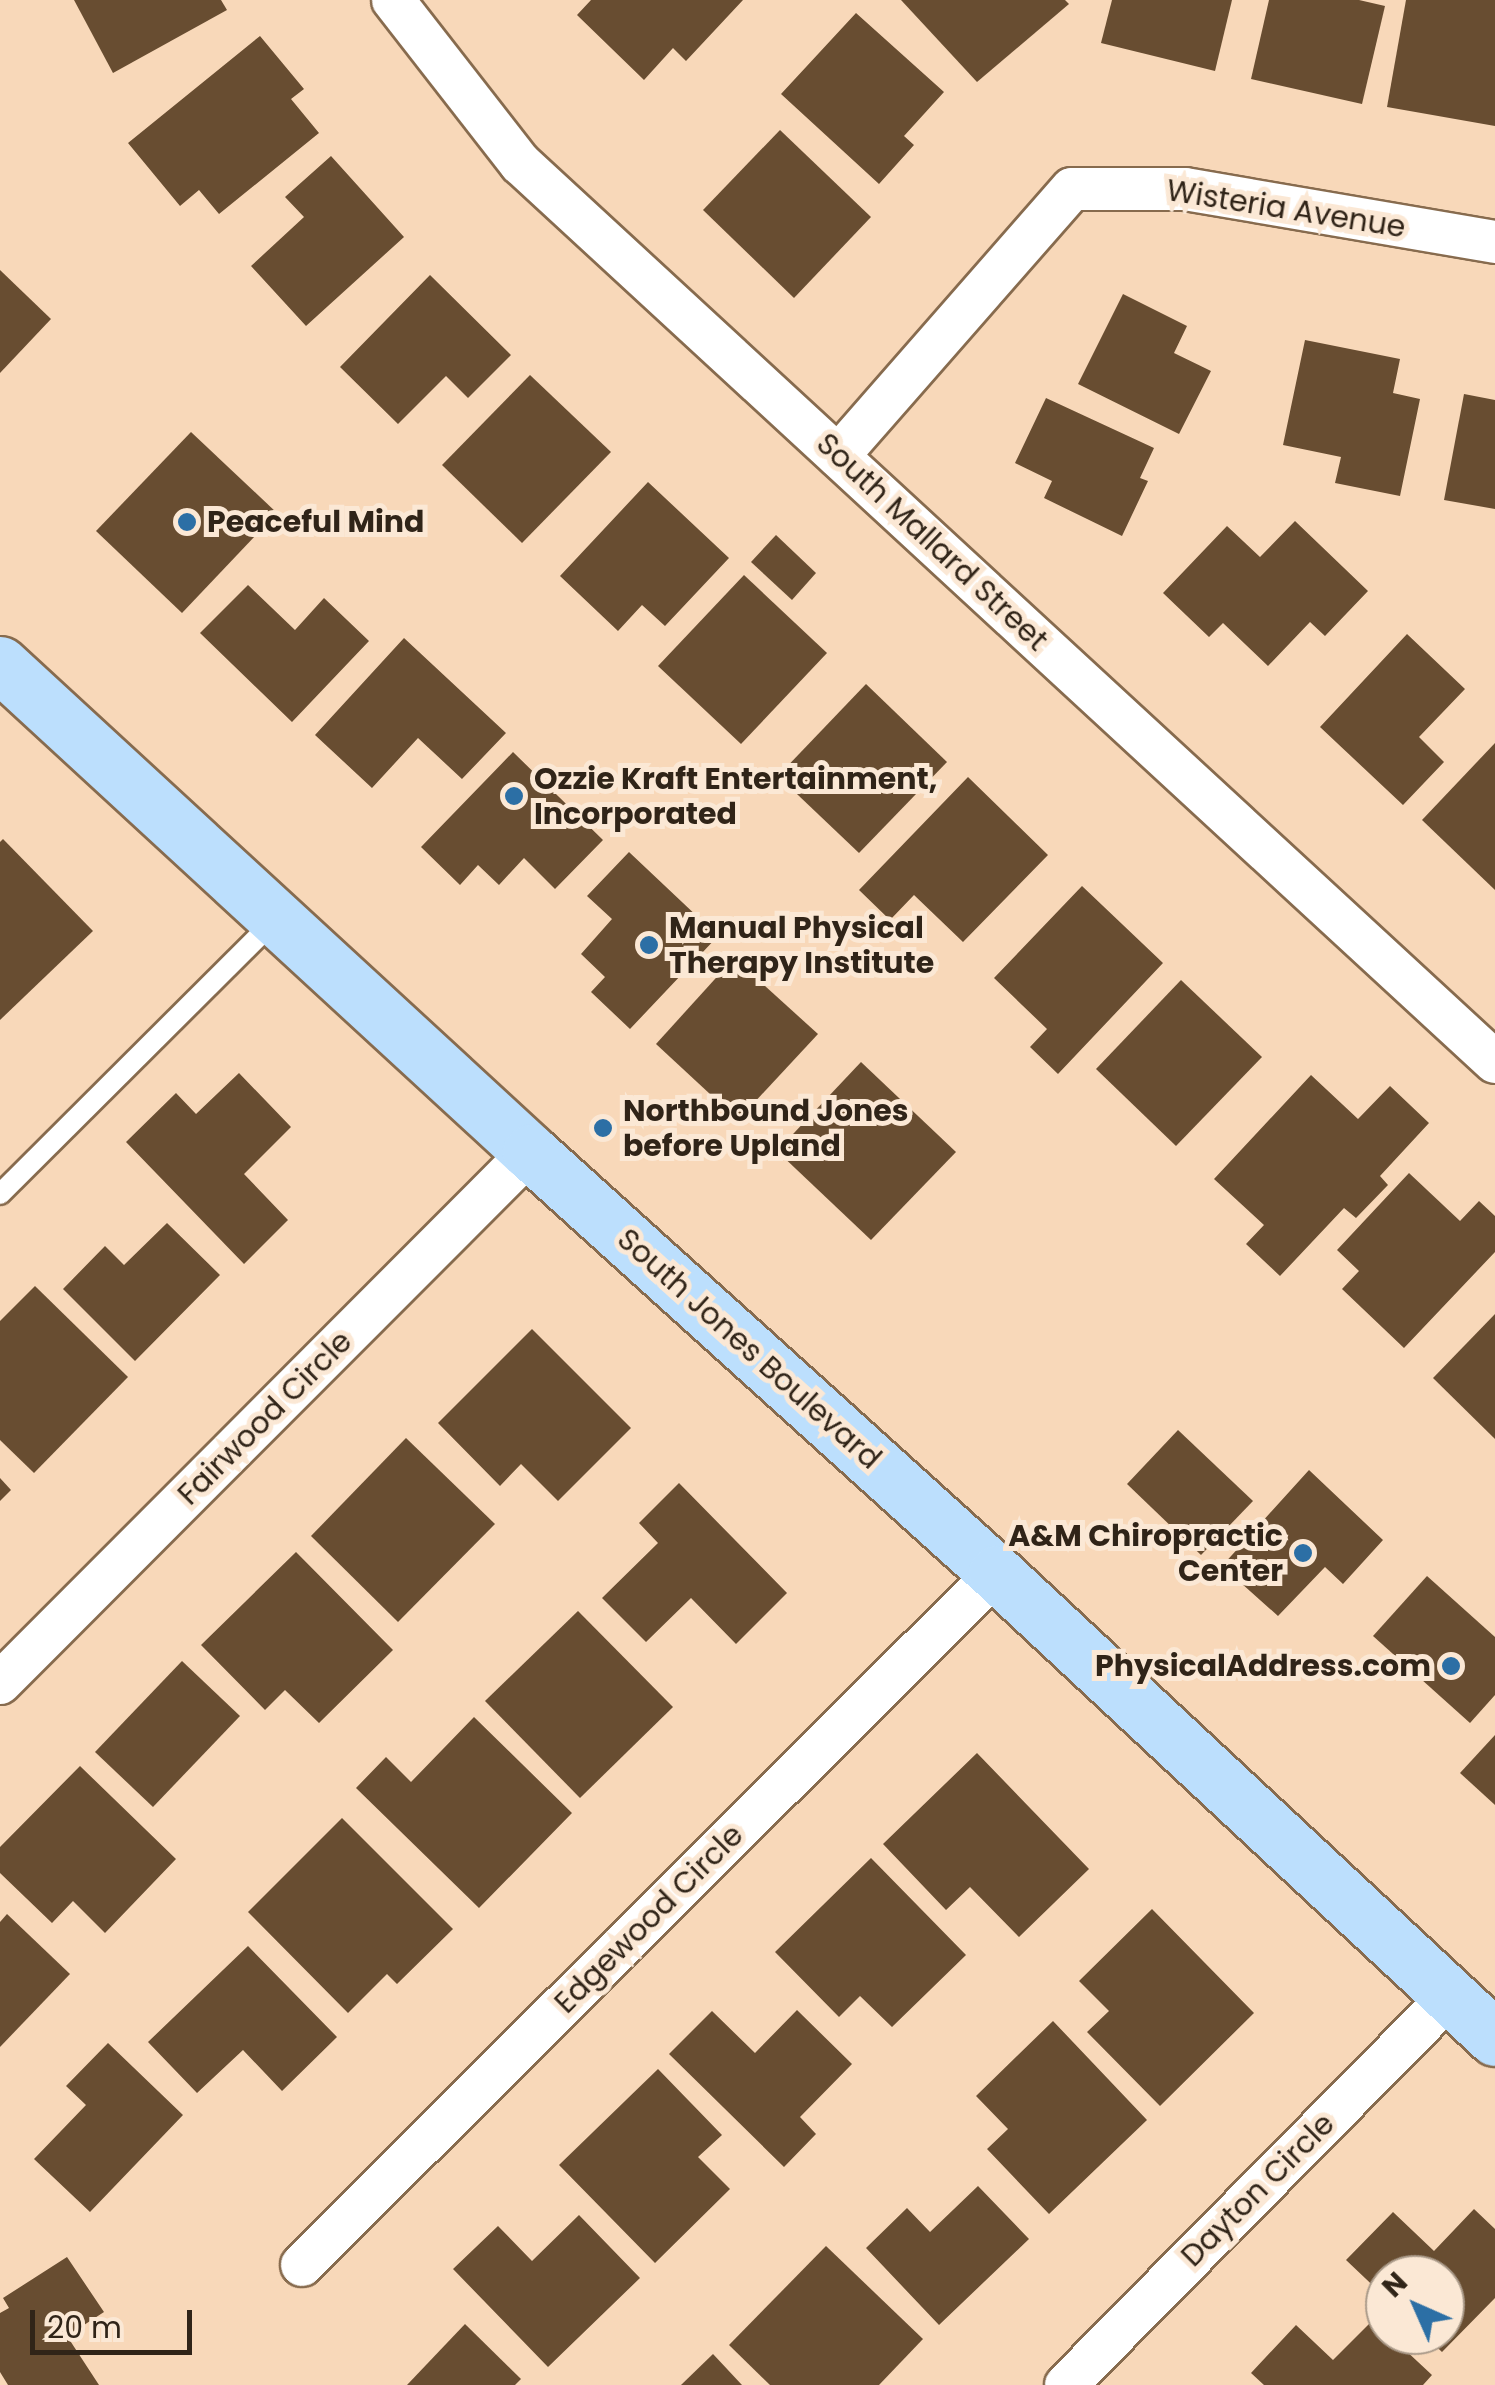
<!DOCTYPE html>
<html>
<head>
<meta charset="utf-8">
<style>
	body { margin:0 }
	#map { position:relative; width:1495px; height:2385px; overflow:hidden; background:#f8d8b9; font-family:Poppins,sans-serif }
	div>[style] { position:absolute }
	.building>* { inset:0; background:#684d31 }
	.roads { filter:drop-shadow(2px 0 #876b4e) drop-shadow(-2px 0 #876b4e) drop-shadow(0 2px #876b4e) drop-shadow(0 -2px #876b4e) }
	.lane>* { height:20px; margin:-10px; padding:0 10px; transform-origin:10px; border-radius:10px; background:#fff }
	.street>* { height:42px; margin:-21px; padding:0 21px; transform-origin:21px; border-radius:21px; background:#fff }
	.primary>* { height:55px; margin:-27.5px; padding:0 27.5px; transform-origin:27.5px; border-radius:27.5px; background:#bcdffd }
	.dots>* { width:28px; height:28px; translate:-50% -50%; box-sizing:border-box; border:5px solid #fbe8d5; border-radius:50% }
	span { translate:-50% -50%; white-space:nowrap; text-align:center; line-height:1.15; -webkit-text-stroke:10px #fbe8d5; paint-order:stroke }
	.street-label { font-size:30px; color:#302418 }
	.poi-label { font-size:30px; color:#302418; font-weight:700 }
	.left { translate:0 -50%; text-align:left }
	.right { translate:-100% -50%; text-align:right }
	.north { position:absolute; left:1365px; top:2255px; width:100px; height:100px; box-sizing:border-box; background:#fbe8d5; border:2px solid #aa9a89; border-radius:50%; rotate:315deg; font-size:28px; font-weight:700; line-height:40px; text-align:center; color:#302418 }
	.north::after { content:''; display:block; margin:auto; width:35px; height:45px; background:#2c6fa5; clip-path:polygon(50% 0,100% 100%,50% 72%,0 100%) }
	.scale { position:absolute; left:30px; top:2310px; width:162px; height:45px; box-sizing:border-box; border:5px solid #302418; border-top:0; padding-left:12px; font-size:30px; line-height:35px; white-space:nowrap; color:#302418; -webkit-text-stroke:8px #fbe8d5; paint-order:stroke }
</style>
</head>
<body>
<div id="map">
	<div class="building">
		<div style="clip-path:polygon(74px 0,221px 0,227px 10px,113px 73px)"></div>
		<div style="clip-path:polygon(591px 0,743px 0,686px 61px,673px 48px,644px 80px,577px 15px)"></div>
		<div style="clip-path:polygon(901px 0,1065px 0,1069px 4px,977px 82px)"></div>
		<div style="clip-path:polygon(1112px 0,1232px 0,1215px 71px,1101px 43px)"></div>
		<div style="clip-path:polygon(1269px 0,1359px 0,1385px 6px,1362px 104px,1251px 79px)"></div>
		<div style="clip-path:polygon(1406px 0,1495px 0,1495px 126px,1387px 107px)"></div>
		<div style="clip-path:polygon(856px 13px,944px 92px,904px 136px,914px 145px,879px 184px,781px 94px)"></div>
		<div style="clip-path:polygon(260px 36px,304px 89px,291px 99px,319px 133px,219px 214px,199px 190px,180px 206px,128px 143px)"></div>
		<div style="clip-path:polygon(780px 130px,871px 217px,794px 298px,703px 210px)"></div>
		<div style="clip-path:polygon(331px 156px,404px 237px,306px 326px,251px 266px,304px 217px,285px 197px)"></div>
		<div style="clip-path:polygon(0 270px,51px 319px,0 373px)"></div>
		<div style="clip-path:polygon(430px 275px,511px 355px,468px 398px,446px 376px,398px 424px,340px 367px)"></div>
		<div style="clip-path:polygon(1123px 294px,1187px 326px,1174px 353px,1211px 371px,1179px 434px,1078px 384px)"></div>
		<div style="clip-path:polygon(1305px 340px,1400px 359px,1393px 393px,1420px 399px,1400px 496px,1335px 483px,1341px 457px,1283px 445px)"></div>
		<div style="clip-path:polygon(530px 375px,611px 452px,522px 543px,442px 465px)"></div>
		<div style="clip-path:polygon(1464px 394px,1495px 400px,1495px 509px,1444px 500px)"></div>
		<div style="clip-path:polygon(1046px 398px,1154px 448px,1140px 478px,1148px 481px,1122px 536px,1044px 498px,1052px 481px,1015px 463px)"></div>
		<div style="clip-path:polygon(191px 432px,277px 513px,182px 613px,96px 531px)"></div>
		<div style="clip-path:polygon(648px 482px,729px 558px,665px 626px,642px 605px,618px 631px,560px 576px)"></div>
		<div style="clip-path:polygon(1295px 521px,1368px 591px,1325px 636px,1310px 622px,1268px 666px,1223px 623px,1209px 637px,1163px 593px,1227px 526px,1260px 557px)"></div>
		<div style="clip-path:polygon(776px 535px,816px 573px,792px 600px,751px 562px)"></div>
		<div style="clip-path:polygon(744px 575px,827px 653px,741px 744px,658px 666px)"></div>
		<div style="clip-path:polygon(248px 585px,295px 630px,324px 598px,369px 641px,292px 722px,200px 633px)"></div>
		<div style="clip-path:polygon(1407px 634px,1465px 689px,1419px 737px,1444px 762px,1403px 805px,1320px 727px)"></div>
		<div style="clip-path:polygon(404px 638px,506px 733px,462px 779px,418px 738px,372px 788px,315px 735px)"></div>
		<div style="clip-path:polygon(866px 684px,947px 762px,859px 853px,778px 776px)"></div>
		<div style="clip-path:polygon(1495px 743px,1495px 890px,1422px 820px)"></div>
		<div style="clip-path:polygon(513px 752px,603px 840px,555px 889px,524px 858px,499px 885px,478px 865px,460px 885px,421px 847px)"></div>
		<div style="clip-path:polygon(968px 777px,1048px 855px,963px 942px,914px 895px,890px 920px,859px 890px)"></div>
		<div style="clip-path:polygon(3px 839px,93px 931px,0 1020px,0 842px)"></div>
		<div style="clip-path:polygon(629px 852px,718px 936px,630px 1029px,591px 992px,605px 977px,581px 954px,612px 919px,587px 896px)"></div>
		<div style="clip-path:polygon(1082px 886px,1163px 963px,1058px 1074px,1030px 1047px,1047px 1029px,994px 978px)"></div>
		<div style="clip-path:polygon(734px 958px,818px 1034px,738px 1120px,656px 1044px)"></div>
		<div style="clip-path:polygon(1181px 980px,1262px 1057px,1176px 1146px,1096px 1069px)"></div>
		<div style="clip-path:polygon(861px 1062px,956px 1152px,871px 1240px,777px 1151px)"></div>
		<div style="clip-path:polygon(239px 1073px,291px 1127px,244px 1174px,288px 1220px,244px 1264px,126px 1142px,176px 1093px,196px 1114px)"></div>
		<div style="clip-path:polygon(1311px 1075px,1358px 1119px,1390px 1086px,1429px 1123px,1380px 1176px,1388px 1185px,1356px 1218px,1344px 1208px,1280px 1276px,1246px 1244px,1264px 1225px,1214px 1179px)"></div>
		<div style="clip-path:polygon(1409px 1173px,1460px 1221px,1479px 1201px,1495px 1216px,1495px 1252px,1404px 1348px,1342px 1289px,1359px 1271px,1337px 1250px)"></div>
		<div style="clip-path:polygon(167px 1223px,220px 1275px,135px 1361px,63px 1289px,105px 1246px,124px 1265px)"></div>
		<div style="clip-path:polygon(35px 1286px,128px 1377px,34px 1473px,0 1440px,0 1321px)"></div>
		<div style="clip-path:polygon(1495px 1314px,1495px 1439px,1433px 1378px)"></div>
		<div style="clip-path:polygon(532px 1329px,631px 1428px,558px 1501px,521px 1464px,500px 1486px,438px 1423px)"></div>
		<div style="clip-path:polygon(1178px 1430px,1253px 1501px,1201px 1555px,1127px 1484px)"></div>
		<div style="clip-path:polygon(406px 1438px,495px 1524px,398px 1622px,311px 1536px)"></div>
		<div style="clip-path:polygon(1309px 1470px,1383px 1540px,1343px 1584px,1325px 1567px,1278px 1616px,1222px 1566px)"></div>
		<div style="clip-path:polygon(0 1478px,11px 1490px,0 1501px)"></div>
		<div style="clip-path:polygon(679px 1483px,787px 1593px,736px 1644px,691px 1598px,646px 1642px,602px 1598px,658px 1543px,639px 1523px)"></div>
		<div style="clip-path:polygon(296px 1552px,393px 1650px,319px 1723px,285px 1690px,265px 1710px,201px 1645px)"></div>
		<div style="clip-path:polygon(1427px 1576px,1495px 1637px,1495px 1695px,1470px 1723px,1373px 1636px)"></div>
		<div style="clip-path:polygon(578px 1611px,673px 1707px,580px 1798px,485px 1701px)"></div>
		<div style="clip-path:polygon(182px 1661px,240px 1716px,153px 1807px,95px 1752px)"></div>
		<div style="clip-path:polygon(474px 1717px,572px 1813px,479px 1908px,356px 1788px,386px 1757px,411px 1782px)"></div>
		<div style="clip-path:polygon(1495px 1735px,1495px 1805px,1460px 1773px)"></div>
		<div style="clip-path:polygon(977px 1753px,1089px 1869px,1019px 1937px,970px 1887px,946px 1910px,883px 1844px)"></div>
		<div style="clip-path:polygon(80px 1766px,176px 1859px,105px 1933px,73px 1901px,52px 1923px,0 1873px,0 1847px)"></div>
		<div style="clip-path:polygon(342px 1818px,453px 1929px,397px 1984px,387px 1974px,348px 2013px,248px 1912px)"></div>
		<div style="clip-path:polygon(871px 1858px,966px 1955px,892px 2027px,860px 1996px,839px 2017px,775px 1952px)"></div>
		<div style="clip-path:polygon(1152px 1909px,1254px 2013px,1160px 2106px,1087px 2032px,1109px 2011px,1079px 1981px)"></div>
		<div style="clip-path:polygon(7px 1914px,70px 1974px,0 2047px,0 1922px)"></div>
		<div style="clip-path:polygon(248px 1946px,337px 2037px,282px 2091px,243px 2050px,197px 2093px,148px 2042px)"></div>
		<div style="clip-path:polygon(797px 2010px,852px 2064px,800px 2117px,816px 2134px,784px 2167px,669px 2054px,712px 2011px,755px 2053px)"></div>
		<div style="clip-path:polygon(1053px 2021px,1147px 2120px,1049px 2214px,987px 2149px,1008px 2129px,976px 2096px)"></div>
		<div style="clip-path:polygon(108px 2043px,183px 2115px,90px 2212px,34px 2159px,86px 2105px,66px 2086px)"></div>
		<div style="clip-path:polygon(658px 2069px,722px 2135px,698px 2157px,730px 2189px,655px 2263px,559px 2165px)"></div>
		<div style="clip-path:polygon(978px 2186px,1029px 2239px,939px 2325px,866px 2248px,907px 2208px,930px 2232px)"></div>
		<div style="clip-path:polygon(1474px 2209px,1495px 2229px,1495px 2298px,1442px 2352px,1424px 2335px,1445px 2335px,1445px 2275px,1385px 2275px,1385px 2297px,1346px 2260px,1393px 2212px,1434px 2251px)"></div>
		<div style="clip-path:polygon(579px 2215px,640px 2278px,548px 2367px,453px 2269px,498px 2226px,532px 2261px)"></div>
		<div style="clip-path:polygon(826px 2246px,923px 2339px,879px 2385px,770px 2385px,729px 2345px)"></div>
		<div style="clip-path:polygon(67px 2257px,104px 2312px,67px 2336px,99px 2385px,8px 2385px,0 2372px,0 2313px,9px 2308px,3px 2298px)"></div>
		<div style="clip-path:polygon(1373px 2320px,1432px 2375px,1423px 2385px,1264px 2385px,1251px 2373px,1296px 2325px,1333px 2360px)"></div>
		<div style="clip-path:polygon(465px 2324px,521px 2379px,515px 2385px,407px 2385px)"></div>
		<div style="clip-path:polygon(713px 2354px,742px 2385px,681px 2385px)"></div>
	</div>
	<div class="roads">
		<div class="lane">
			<div style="left:0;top:1194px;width:388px;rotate:-44.9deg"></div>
		</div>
		<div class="street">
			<div style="left:393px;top:0;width:207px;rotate:52.1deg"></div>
			<div style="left:520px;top:163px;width:1326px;rotate:42.68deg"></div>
			<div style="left:838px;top:456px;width:355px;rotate:-48.8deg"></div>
			<div style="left:1072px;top:189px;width:113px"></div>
			<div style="left:1185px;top:189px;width:314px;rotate:9.7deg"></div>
			<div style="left:0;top:1683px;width:750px;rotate:-45.05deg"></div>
			<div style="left:302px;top:2265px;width:980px;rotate:-44.92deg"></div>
			<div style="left:1066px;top:2385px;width:547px;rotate:-45.37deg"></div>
		</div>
		<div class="primary">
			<div style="left:0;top:664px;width:720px;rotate:42.64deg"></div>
			<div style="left:530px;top:1152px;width:628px;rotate:42.1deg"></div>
			<div style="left:996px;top:1573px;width:682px;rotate:42.98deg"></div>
		</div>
	</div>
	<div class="dots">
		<div style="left:187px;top:522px;background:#2c6fa5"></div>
		<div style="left:514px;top:796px;background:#2c6fa5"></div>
		<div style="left:649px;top:945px;background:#2c6fa5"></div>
		<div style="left:603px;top:1128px;background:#2c6fa5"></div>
		<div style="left:1303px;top:1553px;background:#2c6fa5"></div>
		<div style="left:1451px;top:1666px;background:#2c6fa5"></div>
	</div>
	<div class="street-label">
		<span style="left:1286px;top:209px;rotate:9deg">Wisteria Avenue</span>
		<span style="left:932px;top:542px;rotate:43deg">South Mallard Street</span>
		<span style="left:749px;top:1349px;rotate:42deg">South Jones Boulevard</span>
		<span style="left:265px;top:1418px;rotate:-45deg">Fairwood Circle</span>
		<span style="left:649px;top:1919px;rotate:-45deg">Edgewood Circle</span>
		<span style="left:1258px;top:2190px;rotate:-45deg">Dayton Circle</span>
	</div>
	<div class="poi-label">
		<span class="left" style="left:207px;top:522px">Peaceful Mind</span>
		<span class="left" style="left:534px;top:796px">Ozzie Kraft Entertainment,<br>Incorporated</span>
		<span class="left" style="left:669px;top:945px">Manual Physical<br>Therapy Institute</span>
		<span class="left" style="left:623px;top:1128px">Northbound Jones<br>before Upland</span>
		<span class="right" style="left:1283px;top:1553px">A&amp;M Chiropractic<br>Center</span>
		<span class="right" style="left:1431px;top:1666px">PhysicalAddress.com</span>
	</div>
	<div class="north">N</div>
	<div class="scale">20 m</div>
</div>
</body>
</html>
